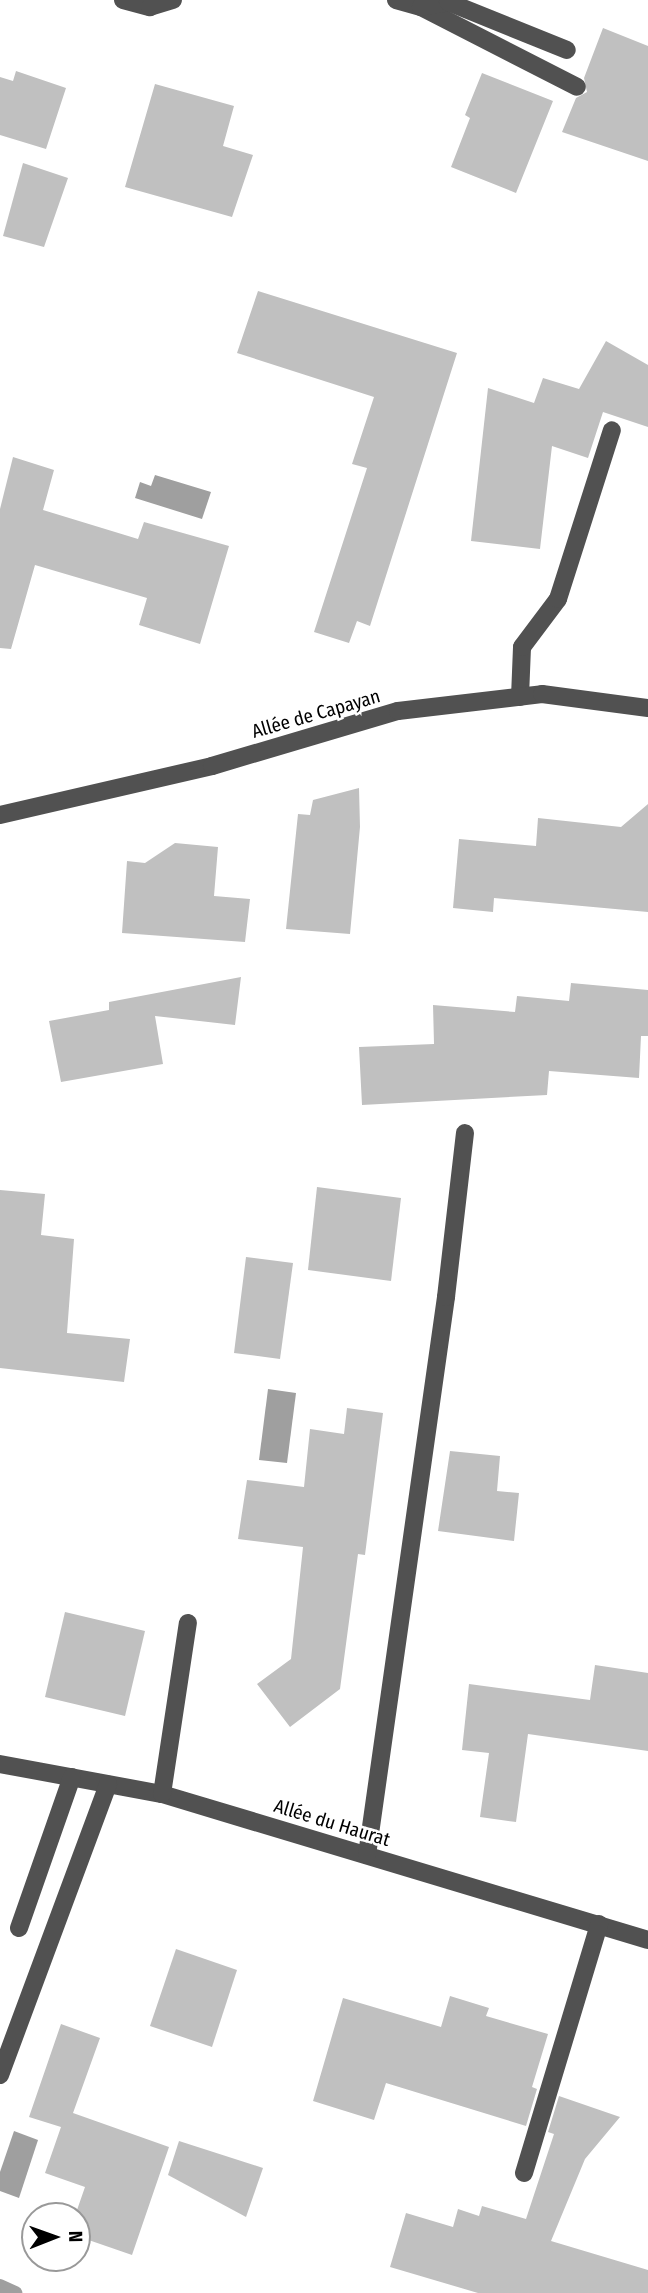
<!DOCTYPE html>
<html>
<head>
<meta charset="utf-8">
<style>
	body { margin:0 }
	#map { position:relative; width:648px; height:2293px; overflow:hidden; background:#fff; font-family:"Fira Sans Condensed",sans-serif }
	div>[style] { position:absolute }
	.water>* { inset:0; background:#9f9f9f }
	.stream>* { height:14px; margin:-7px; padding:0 7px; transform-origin:7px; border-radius:7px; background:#9f9f9f }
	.building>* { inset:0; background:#c0c0c0 }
	.minor>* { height:18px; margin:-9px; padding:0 9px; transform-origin:9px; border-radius:9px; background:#515151 }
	span { translate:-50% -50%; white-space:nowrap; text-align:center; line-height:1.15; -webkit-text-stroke:5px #fff; paint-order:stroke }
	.street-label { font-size:19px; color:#000 }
	.north { position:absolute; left:21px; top:2202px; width:70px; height:70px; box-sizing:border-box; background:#fff; border:2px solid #999; border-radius:50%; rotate:89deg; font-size:19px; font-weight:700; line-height:28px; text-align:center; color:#000 }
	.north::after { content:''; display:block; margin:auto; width:24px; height:32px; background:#000; clip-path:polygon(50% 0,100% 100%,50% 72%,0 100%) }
</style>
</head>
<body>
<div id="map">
	<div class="water">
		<div style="clip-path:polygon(155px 475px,211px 492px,202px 519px,135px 498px,140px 482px,151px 486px)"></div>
		<div style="clip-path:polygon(268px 1389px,296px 1393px,287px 1463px,259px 1460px)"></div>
		<div style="clip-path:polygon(14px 2131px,38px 2140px,19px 2198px,0 2191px,0 2172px)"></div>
	</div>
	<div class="stream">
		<div style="left:0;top:2286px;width:17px;rotate:25deg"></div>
	</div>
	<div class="building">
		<div style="clip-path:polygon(603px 28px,648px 46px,648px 161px,562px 132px,576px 98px,587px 92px,584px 78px)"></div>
		<div style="clip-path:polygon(16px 71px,66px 88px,46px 149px,0 135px,0 77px,13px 81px)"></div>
		<div style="clip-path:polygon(482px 73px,553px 101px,516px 193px,451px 167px,470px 118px,465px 115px)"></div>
		<div style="clip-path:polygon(155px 84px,234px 106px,223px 146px,253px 155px,232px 217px,125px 187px)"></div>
		<div style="clip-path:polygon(23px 163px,68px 178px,44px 247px,3px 236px)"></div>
		<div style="clip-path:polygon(258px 291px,457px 353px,370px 626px,357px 621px,349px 643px,314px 632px,367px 468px,352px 464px,374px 397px,237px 353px)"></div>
		<div style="clip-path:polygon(606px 341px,648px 365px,648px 427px,603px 412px,588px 458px,552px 446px,540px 549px,471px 541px,488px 388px,534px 403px,543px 378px,579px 389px)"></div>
		<div style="clip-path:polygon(13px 457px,54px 470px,43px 510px,138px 539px,144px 522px,229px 546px,200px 644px,139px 625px,147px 598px,35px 565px,11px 649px,0 648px,0 509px)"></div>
		<div style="clip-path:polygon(359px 788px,360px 827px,350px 934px,286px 929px,298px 814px,310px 815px,313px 800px)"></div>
		<div style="clip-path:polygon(648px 804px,648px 912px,494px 898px,493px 912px,453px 908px,459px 839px,536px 846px,538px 818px,621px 827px)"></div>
		<div style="clip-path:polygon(175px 843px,218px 847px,214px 896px,250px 899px,245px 942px,122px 933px,127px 861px,145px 863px)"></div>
		<div style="clip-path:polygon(241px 977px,235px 1025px,155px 1016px,163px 1064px,61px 1082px,49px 1021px,109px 1010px,109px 1002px)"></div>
		<div style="clip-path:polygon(571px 983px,648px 990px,648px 1036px,641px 1036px,639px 1078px,549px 1071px,547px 1095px,362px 1105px,359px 1047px,434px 1044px,433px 1005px,515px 1012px,517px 996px,569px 1001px)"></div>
		<div style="clip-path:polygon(317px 1187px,401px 1198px,391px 1281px,308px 1270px)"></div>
		<div style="clip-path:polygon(0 1190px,45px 1194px,41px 1235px,74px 1239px,67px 1333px,130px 1339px,124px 1382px,0 1368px)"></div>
		<div style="clip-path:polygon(246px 1257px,293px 1263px,280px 1359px,234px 1353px)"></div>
		<div style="clip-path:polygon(347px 1408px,383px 1413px,365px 1555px,358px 1554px,340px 1689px,290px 1727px,257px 1684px,291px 1659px,303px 1547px,238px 1539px,247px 1480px,304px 1487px,310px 1429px,344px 1434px)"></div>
		<div style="clip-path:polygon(450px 1451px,500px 1456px,497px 1491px,519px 1493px,514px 1541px,438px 1531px)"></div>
		<div style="clip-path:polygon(65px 1612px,145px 1631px,125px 1716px,45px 1697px)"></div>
		<div style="clip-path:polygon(595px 1665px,648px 1673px,648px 1751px,528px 1734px,516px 1822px,480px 1817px,489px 1753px,462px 1750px,469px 1684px,590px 1700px)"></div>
		<div style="clip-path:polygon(176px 1949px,237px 1970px,212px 2047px,150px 2026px)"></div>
		<div style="clip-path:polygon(450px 1996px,489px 2008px,486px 2016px,548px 2034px,532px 2087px,537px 2089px,526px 2126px,386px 2083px,374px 2120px,313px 2101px,343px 1998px,441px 2027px)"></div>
		<div style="clip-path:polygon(61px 2024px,100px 2038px,73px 2113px,169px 2147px,132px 2255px,77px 2236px,77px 2210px,85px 2187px,45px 2173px,61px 2127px,29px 2117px)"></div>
		<div style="clip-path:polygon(559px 2096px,620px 2117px,585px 2159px,551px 2241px,648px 2270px,648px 2293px,478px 2293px,390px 2267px,406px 2213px,453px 2227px,458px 2209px,479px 2216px,482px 2206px,526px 2219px,554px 2134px,548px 2132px)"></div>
		<div style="clip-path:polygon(179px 2141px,263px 2168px,246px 2217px,168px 2175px)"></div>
	</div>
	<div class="minor">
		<div style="left:123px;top:0;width:28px;rotate:15deg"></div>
		<div style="left:150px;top:7px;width:24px;rotate:-17deg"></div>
		<div style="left:396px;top:0;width:26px;rotate:16deg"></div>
		<div style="left:421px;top:7px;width:175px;rotate:27.1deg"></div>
		<div style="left:421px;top:7px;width:27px;rotate:-10deg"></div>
		<div style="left:448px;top:2px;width:128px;rotate:22deg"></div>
		<div style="left:520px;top:697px;width:50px;rotate:-87.7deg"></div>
		<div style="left:522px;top:647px;width:60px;rotate:-53.1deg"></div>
		<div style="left:558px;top:599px;width:177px;rotate:-72.3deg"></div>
		<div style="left:0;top:815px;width:218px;rotate:-13deg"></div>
		<div style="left:212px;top:766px;width:194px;rotate:-16.5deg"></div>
		<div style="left:398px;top:711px;width:145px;rotate:-6.7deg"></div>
		<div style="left:542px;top:694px;width:107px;rotate:7.5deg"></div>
		<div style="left:0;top:1764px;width:165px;rotate:10.5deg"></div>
		<div style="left:162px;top:1794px;width:507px;rotate:16.72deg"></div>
		<div style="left:162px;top:1794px;width:173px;rotate:-81.4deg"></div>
		<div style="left:367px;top:1855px;width:564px;rotate:-81.94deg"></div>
		<div style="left:446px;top:1297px;width:165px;rotate:-83.4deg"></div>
		<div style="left:19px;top:1928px;width:160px;rotate:-70.7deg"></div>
		<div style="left:0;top:2075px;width:310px;rotate:-69.6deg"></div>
		<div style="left:524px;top:2173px;width:260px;rotate:-73.2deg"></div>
	</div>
	<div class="street-label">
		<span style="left:316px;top:714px;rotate:-16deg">Allée de Capayan</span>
		<span style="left:332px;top:1823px;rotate:17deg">Allée du Haurat</span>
	</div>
	<div class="north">N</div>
</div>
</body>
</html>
